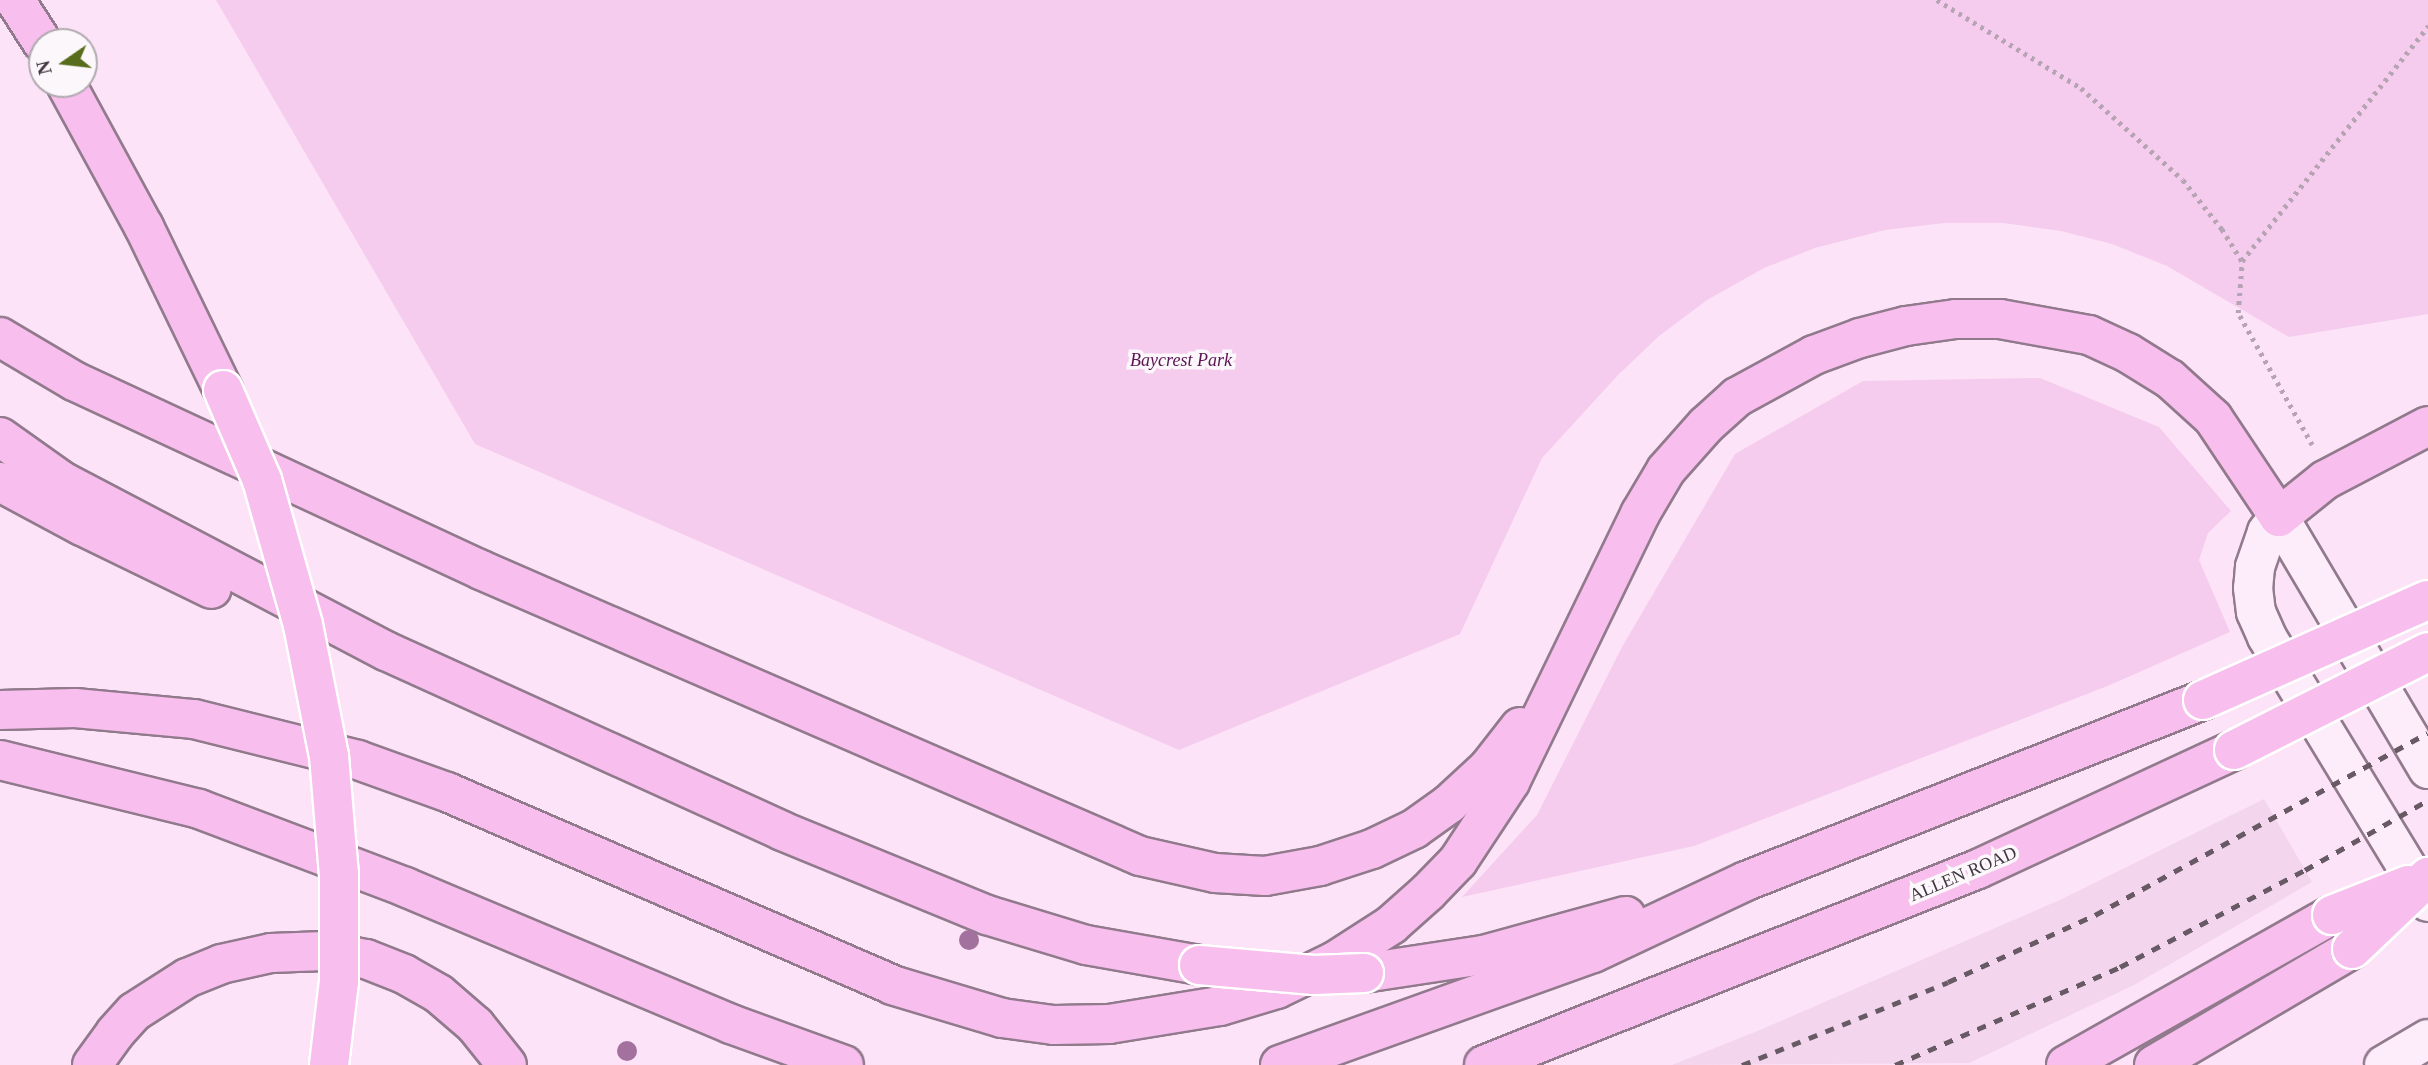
<!DOCTYPE html>
<html>
<head>
<meta charset="utf-8">
<style>
	body { margin:0 }
	#map { position:relative; width:2428px; height:1065px; overflow:hidden; background:#fce3f7; font-family:"Times New Roman",serif }
	div>[style] { position:absolute }
	.built>* { inset:0; background:#f3d5ed }
	.green>* { inset:0; background:#f5cced }
	.path>* { height:4.5px; margin-top:-2.25px; transform-origin:0; background:repeating-linear-gradient(90deg,#b6a3b3 0 3.5px,transparent 0 8.5px) }
	.roads { filter:drop-shadow(2px 0 #907a8c) drop-shadow(-2px 0 #907a8c) drop-shadow(0 2px #907a8c) drop-shadow(0 -2px #907a8c) }
	.secondary>* { height:38px; margin:-19px; padding:0 19px; transform-origin:19px; border-radius:19px; background:#fdecfa }
	.highway>* { height:38px; margin:-19px; padding:0 19px; transform-origin:19px; border-radius:19px; background:#f8beed }
	.rail>* { height:5px; margin-top:-2.5px; transform-origin:0; background:repeating-linear-gradient(90deg,#675a64 0 9px,transparent 0 18px) }
	.bridges { filter:drop-shadow(2px 0 #fff) drop-shadow(-2px 0 #fff) drop-shadow(0 2px #fff) drop-shadow(0 -2px #fff) }
	.highway-bridge>* { height:38px; margin:-19px; padding:0 19px; transform-origin:19px; border-radius:19px; background:#f8beed }
	.trees>* { width:20px; height:20px; margin:-10px; border-radius:50%; background:#a3719d }
	span { translate:-50% -50%; white-space:nowrap; text-align:center; line-height:1.15; -webkit-text-stroke:7px #fcf7fb; paint-order:stroke }
	.park-label { font-size:18px; color:#5b1453; font-style:italic }
	.street-label { font-size:18px; color:#41373f }
	.north { position:absolute; left:28px; top:28px; width:70px; height:70px; box-sizing:border-box; background:#fcf7fb; border:2px solid #b1aab0; border-radius:50%; rotate:256deg; font-size:19px; font-weight:700; line-height:28px; text-align:center; color:#41373f }
	.north::after { content:''; display:block; margin:auto; width:24px; height:32px; background:#586d1c; clip-path:polygon(50% 0,100% 100%,50% 72%,0 100%) }
</style>
</head>
<body>
<div id="map">
	<div class="built">
		<div style="clip-path:polygon(2264px 799px,2312px 882px,2134px 985px,1969px 1063px,1672px 1065px,1760px 1030px,2062px 899px)"></div>
	</div>
	<div class="green">
		<div style="clip-path:polygon(216px 0,2428px 0,2428px 314px,2289px 337px,2167px 266px,2112px 244px,2061px 231px,2003px 223px,1944px 223px,1885px 230px,1815px 248px,1764px 268px,1707px 300px,1659px 336px,1618px 375px,1542px 458px,1460px 634px,1179px 750px,475px 444px)"></div>
		<div style="clip-path:polygon(2040px 378px,2159px 427px,2231px 511px,2208px 533px,2199px 560px,2230px 632px,2110px 685px,1694px 846px,1462px 897px,1537px 815px,1622px 647px,1735px 454px,1863px 381px)"></div>
	</div>
	<div class="path">
		<div style="left:1937px;top:0;width:169px;rotate:31.4deg"></div>
		<div style="left:2081px;top:88px;width:137px;rotate:42deg"></div>
		<div style="left:2183px;top:180px;width:63px;rotate:51.5deg"></div>
		<div style="left:2222px;top:229px;width:38px;rotate:58deg"></div>
		<div style="left:2312px;top:445px;width:151px;rotate:-119.3deg"></div>
		<div style="left:2238px;top:313px;width:52px;rotate:-85.6deg"></div>
		<div style="left:2242px;top:261px;width:300px;rotate:-51.6deg"></div>
	</div>
	<div class="roads">
		<div class="secondary">
			<div style="left:2428px;top:769px;width:293px;rotate:-120.6deg"></div>
			<div style="left:2279px;top:517px;width:19px;rotate:129deg"></div>
			<div style="left:2267px;top:532px;width:37px;rotate:109deg"></div>
			<div style="left:2255px;top:567px;width:21px;rotate:95deg"></div>
			<div style="left:2253px;top:588px;width:24px;rotate:83deg"></div>
			<div style="left:2256px;top:612px;width:27px;rotate:66deg"></div>
			<div style="left:2267px;top:637px;width:310px;rotate:58.7deg"></div>
			<div style="left:2384px;top:1065px;width:51px;rotate:-30.6deg"></div>
		</div>
		<div class="highway">
			<div style="left:15px;top:0;width:50px;rotate:57.3deg"></div>
			<div style="left:66px;top:84px;width:163px;rotate:61.4deg"></div>
			<div style="left:144px;top:227px;width:181px;rotate:64.1deg"></div>
			<div style="left:0;top:337px;width:86px;rotate:30.7deg"></div>
			<div style="left:74px;top:381px;width:449px;rotate:24.9deg"></div>
			<div style="left:481px;top:570px;width:718px;rotate:23.46deg"></div>
			<div style="left:1140px;top:856px;width:77px;rotate:12.8deg"></div>
			<div style="left:1215px;top:873px;width:50px;rotate:3.4deg"></div>
			<div style="left:1265px;top:876px;width:56px;rotate:-10.3deg"></div>
			<div style="left:1320px;top:866px;width:55px;rotate:-18.1deg"></div>
			<div style="left:1372px;top:849px;width:47px;rotate:-25.5deg"></div>
			<div style="left:1414px;top:829px;width:43px;rotate:-35.5deg"></div>
			<div style="left:1449px;top:804px;width:53px;rotate:-42.7deg"></div>
			<div style="left:1488px;top:768px;width:52px;rotate:-52deg"></div>
			<div style="left:0;top:437px;width:76px;rotate:35.4deg"></div>
			<div style="left:62px;top:481px;width:366px;rotate:27.7deg"></div>
			<div style="left:386px;top:651px;width:435px;rotate:24.4deg"></div>
			<div style="left:782px;top:831px;width:222px;rotate:22.3deg"></div>
			<div style="left:987px;top:915px;width:103px;rotate:16.9deg"></div>
			<div style="left:1086px;top:945px;width:115px;rotate:10deg"></div>
			<div style="left:0;top:482px;width:93px;rotate:28.2deg"></div>
			<div style="left:82px;top:526px;width:144px;rotate:25.9deg"></div>
			<div style="left:0;top:710px;width:75px;rotate:-1.5deg"></div>
			<div style="left:75px;top:708px;width:120px;rotate:5.3deg"></div>
			<div style="left:194px;top:719px;width:169px;rotate:14deg"></div>
			<div style="left:358px;top:760px;width:95px;rotate:19.8deg"></div>
			<div style="left:447px;top:792px;width:485px;rotate:23.4deg"></div>
			<div style="left:892px;top:985px;width:115px;rotate:16.7deg"></div>
			<div style="left:1002px;top:1018px;width:52px;rotate:7.7deg"></div>
			<div style="left:1054px;top:1025px;width:55px;rotate:-1deg"></div>
			<div style="left:1109px;top:1024px;width:112px;rotate:-9.2deg"></div>
			<div style="left:1220px;top:1006px;width:59px;rotate:-16.6deg"></div>
			<div style="left:1277px;top:989px;width:64px;rotate:-25.8deg"></div>
			<div style="left:1335px;top:961px;width:67px;rotate:-32.7deg"></div>
			<div style="left:1391px;top:925px;width:50px;rotate:-41.7deg"></div>
			<div style="left:1428px;top:892px;width:43px;rotate:-45.9deg"></div>
			<div style="left:1458px;top:861px;width:95px;rotate:-56.6deg"></div>
			<div style="left:1510px;top:782px;width:298px;rotate:-64.1deg"></div>
			<div style="left:1640px;top:514px;width:51px;rotate:-59.4deg"></div>
			<div style="left:1666px;top:470px;width:60px;rotate:-48.4deg"></div>
			<div style="left:1706px;top:425px;width:42px;rotate:-42.1deg"></div>
			<div style="left:1737px;top:397px;width:88px;rotate:-28.6deg"></div>
			<div style="left:1814px;top:355px;width:49px;rotate:-20.3deg"></div>
			<div style="left:1860px;top:338px;width:48px;rotate:-14.6deg"></div>
			<div style="left:1906px;top:326px;width:50px;rotate:-8deg"></div>
			<div style="left:1956px;top:319px;width:44px"></div>
			<div style="left:2000px;top:319px;width:90px;rotate:10.2deg"></div>
			<div style="left:2089px;top:335px;width:43px;rotate:24.8deg"></div>
			<div style="left:2128px;top:353px;width:49px;rotate:31.8deg"></div>
			<div style="left:2170px;top:379px;width:58px;rotate:42.2deg"></div>
			<div style="left:2213px;top:418px;width:119px;rotate:56.3deg"></div>
			<div style="left:2279px;top:517px;width:59px;rotate:-38.8deg"></div>
			<div style="left:2325px;top:480px;width:116px;rotate:-27.7deg"></div>
			<div style="left:0;top:760px;width:205px;rotate:13.8deg"></div>
			<div style="left:199px;top:809px;width:220px;rotate:20.7deg"></div>
			<div style="left:405px;top:887px;width:354px;rotate:22.8deg"></div>
			<div style="left:731px;top:1024px;width:120px;rotate:19.9deg"></div>
			<div style="left:1364px;top:973px;width:120px;rotate:-8.6deg"></div>
			<div style="left:1483px;top:955px;width:148px;rotate:-15.3deg"></div>
			<div style="left:92px;top:1065px;width:39px;rotate:-54deg"></div>
			<div style="left:115px;top:1033px;width:28px;rotate:-48deg"></div>
			<div style="left:134px;top:1012px;width:63px;rotate:-32.7deg"></div>
			<div style="left:187px;top:978px;width:37px;rotate:-22deg"></div>
			<div style="left:221px;top:964px;width:51px;rotate:-12.4deg"></div>
			<div style="left:271px;top:953px;width:53px;rotate:-2.2deg"></div>
			<div style="left:324px;top:951px;width:43px;rotate:10.8deg"></div>
			<div style="left:366px;top:959px;width:41px;rotate:21.5deg"></div>
			<div style="left:404px;top:974px;width:40px;rotate:29.7deg"></div>
			<div style="left:439px;top:994px;width:48px;rotate:40.7deg"></div>
			<div style="left:475px;top:1025px;width:51px;rotate:51.3deg"></div>
			<div style="left:1280px;top:1065px;width:332px;rotate:-19.7deg"></div>
			<div style="left:1593px;top:953px;width:169px;rotate:-25.2deg"></div>
			<div style="left:1746px;top:881px;width:492px;rotate:-21.6deg"></div>
			<div style="left:1484px;top:1065px;width:531px;rotate:-21.64deg"></div>
			<div style="left:1978px;top:869px;width:282px;rotate:-24.9deg"></div>
			<div style="left:2066px;top:1065px;width:305px;rotate:-29.4deg"></div>
			<div style="left:2154px;top:1065px;width:229px;rotate:-30.4deg"></div>
		</div>
	</div>
	<div class="rail">
		<div style="left:1742px;top:1065px;width:222px;rotate:-21.9deg"></div>
		<div style="left:1948px;top:982px;width:162px;rotate:-24.5deg"></div>
		<div style="left:2095px;top:915px;width:379px;rotate:-28.7deg"></div>
		<div style="left:1895px;top:1065px;width:245px;rotate:-23.5deg"></div>
		<div style="left:2120px;top:967px;width:209px;rotate:-27.7deg"></div>
		<div style="left:2305px;top:870px;width:142px;rotate:-29.6deg"></div>
	</div>
	<div class="bridges">
		<div class="highway-bridge">
			<div style="left:223px;top:390px;width:98px;rotate:66.6deg"></div>
			<div style="left:262px;top:480px;width:151px;rotate:74.2deg"></div>
			<div style="left:303px;top:625px;width:134px;rotate:78.8deg"></div>
			<div style="left:329px;top:756px;width:118px;rotate:85.2deg"></div>
			<div style="left:339px;top:874px;width:107px;rotate:90deg"></div>
			<div style="left:339px;top:981px;width:85px;rotate:96.8deg"></div>
			<div style="left:2203px;top:700px;width:246px;rotate:-24deg"></div>
			<div style="left:2234px;top:750px;width:217px;rotate:-26.8deg"></div>
			<div style="left:2332px;top:915px;width:82px;rotate:-21.5deg"></div>
			<div style="left:2352px;top:949px;width:105px;rotate:-43.5deg"></div>
			<div style="left:1199px;top:965px;width:115px;rotate:5deg"></div>
			<div style="left:1314px;top:975px;width:50px;rotate:-2.3deg"></div>
		</div>
	</div>
	<div class="trees">
		<div style="left:969px;top:940px"></div>
		<div style="left:627px;top:1051px"></div>
	</div>
	<div class="park-label">
		<span style="left:1181px;top:360px">Baycrest Park</span>
	</div>
	<div class="street-label">
		<span style="left:1963px;top:874px;rotate:-23deg">ALLEN ROAD</span>
	</div>
	<div class="north">N</div>
</div>
</body>
</html>
